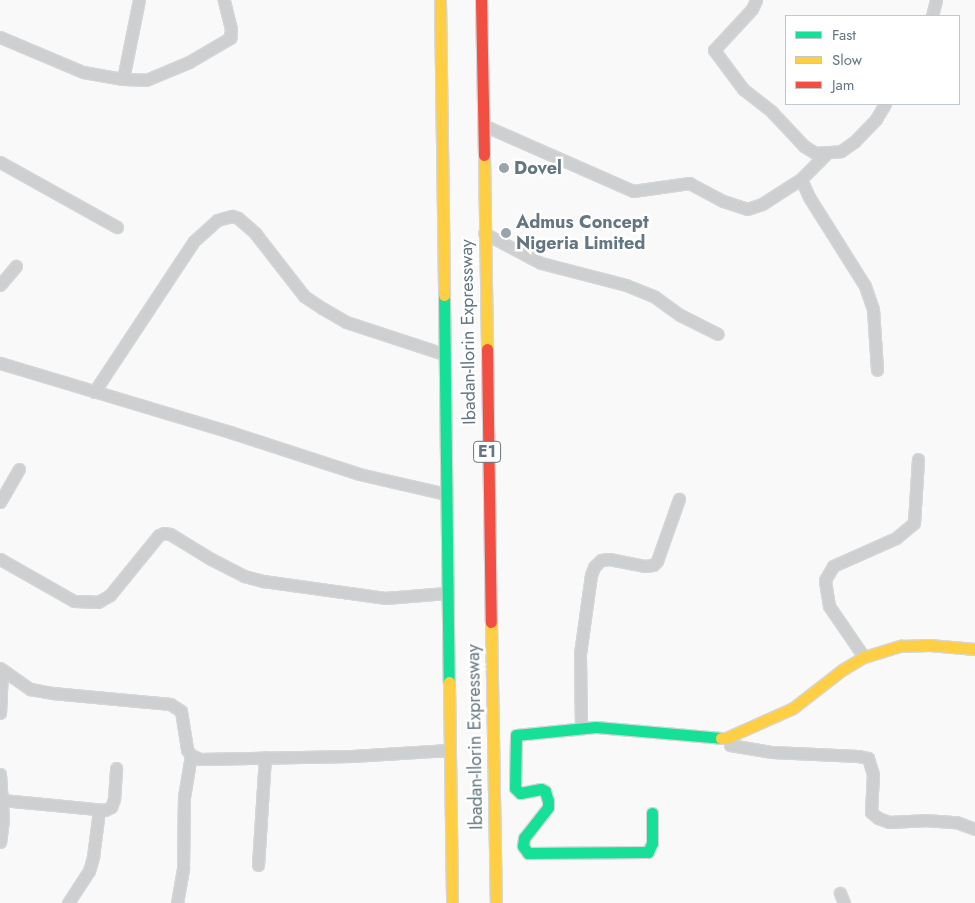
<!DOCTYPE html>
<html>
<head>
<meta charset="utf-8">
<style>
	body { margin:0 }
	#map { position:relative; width:975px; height:903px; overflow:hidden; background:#f9f9f9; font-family:Jost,sans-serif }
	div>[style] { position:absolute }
	.roads { filter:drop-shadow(1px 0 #d5d6d7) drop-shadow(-1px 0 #d5d6d7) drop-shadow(0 1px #d5d6d7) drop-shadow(0 -1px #d5d6d7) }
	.street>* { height:11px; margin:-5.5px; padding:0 5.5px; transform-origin:5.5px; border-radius:5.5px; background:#cecfd0 }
	.fast>* { height:11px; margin:-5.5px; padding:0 5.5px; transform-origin:5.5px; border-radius:5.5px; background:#16e098 }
	.slow>* { height:11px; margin:-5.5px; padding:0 5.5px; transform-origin:5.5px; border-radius:5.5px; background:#ffcf43 }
	.jam>* { height:11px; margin:-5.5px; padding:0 5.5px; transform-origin:5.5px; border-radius:5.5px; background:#f24e42 }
	.dots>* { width:14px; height:14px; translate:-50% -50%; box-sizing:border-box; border:2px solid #fff; border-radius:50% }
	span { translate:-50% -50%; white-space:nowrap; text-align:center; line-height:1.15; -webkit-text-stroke:5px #fff; paint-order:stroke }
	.shield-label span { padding:1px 4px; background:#fff; border:1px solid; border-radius:4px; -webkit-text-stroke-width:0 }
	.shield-label { font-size:16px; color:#657683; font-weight:700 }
	.poi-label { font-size:18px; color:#657683; font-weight:700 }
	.left { translate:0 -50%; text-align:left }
	.street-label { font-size:18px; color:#657683 }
	.legend { position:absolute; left:785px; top:15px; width:175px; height:90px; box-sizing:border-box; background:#fff; border:1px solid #c1c8cd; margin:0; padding:6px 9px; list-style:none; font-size:15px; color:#657683 }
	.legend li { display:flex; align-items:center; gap:10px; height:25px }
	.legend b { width:25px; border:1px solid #c1c8cd }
</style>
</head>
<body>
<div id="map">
	<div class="roads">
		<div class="street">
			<div style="left:756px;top:0;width:10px;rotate:114deg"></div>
			<div style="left:752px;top:9px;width:56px;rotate:132.8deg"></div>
			<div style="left:714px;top:50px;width:49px;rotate:53.4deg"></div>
			<div style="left:743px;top:89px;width:37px;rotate:38deg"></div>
			<div style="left:772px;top:112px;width:47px;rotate:46.7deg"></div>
			<div style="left:804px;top:146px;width:13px;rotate:32deg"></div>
			<div style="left:815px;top:153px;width:26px;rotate:-4deg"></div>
			<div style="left:841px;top:151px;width:16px;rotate:-35deg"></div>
			<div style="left:854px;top:142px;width:32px;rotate:-46deg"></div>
			<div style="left:876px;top:119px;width:17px;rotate:-59deg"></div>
			<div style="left:932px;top:16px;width:16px;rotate:-76deg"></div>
			<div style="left:0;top:37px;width:90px;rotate:22.9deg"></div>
			<div style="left:83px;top:72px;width:41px;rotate:9.9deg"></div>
			<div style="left:123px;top:79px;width:23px;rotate:2deg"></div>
			<div style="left:146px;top:80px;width:47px;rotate:-22.7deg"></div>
			<div style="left:189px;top:62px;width:48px;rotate:-30.3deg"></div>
			<div style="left:230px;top:38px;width:9px;rotate:-84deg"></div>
			<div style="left:231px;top:29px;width:30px;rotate:-104deg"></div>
			<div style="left:123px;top:79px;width:81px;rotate:-78.6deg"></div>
			<div style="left:483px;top:125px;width:164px;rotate:23.7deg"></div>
			<div style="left:633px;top:191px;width:57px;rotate:-8.1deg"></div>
			<div style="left:689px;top:183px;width:38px;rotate:28deg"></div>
			<div style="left:723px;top:201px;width:25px;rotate:18deg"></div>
			<div style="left:747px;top:209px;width:16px;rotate:-18deg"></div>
			<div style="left:762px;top:204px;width:46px;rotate:-32.7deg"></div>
			<div style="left:801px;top:179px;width:35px;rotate:-45deg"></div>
			<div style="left:0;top:162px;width:134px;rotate:29.1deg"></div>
			<div style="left:801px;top:179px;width:20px;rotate:66deg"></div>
			<div style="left:809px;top:197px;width:105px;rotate:57.8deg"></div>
			<div style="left:865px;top:286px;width:24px;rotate:71deg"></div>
			<div style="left:873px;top:309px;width:61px;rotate:86.2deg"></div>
			<div style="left:484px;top:233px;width:64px;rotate:27.8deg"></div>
			<div style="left:541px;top:263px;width:88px;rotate:14.5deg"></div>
			<div style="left:626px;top:285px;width:31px;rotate:22deg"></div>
			<div style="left:655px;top:297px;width:31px;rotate:36deg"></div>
			<div style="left:680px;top:315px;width:42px;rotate:26.6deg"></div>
			<div style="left:0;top:285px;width:25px;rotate:-50deg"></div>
			<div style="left:0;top:363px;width:240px;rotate:16.7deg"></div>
			<div style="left:230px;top:432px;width:136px;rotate:18deg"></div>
			<div style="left:359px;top:474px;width:89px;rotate:12.9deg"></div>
			<div style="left:94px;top:392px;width:181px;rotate:-56.5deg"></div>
			<div style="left:194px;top:241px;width:31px;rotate:-42deg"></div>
			<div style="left:217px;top:220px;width:16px;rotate:-15deg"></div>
			<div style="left:232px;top:216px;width:6px;rotate:18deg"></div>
			<div style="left:238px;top:218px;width:23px;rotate:41deg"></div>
			<div style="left:255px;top:233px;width:80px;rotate:52.1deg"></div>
			<div style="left:304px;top:296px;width:22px;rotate:34deg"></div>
			<div style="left:322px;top:308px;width:28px;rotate:30deg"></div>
			<div style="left:346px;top:322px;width:103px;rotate:18.1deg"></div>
			<div style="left:0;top:502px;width:38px;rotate:-60deg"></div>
			<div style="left:0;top:559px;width:85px;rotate:29.6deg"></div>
			<div style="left:74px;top:601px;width:24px;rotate:2deg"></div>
			<div style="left:98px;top:602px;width:14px;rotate:-30deg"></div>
			<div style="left:110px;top:595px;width:77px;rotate:-50.8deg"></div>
			<div style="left:159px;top:535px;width:5px;rotate:-22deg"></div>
			<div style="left:164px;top:533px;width:6px;rotate:9deg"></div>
			<div style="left:170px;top:534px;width:48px;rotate:31.4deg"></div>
			<div style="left:211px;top:559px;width:37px;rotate:27deg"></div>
			<div style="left:244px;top:576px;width:20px;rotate:15deg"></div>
			<div style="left:263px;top:581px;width:123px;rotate:7.9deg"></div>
			<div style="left:385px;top:598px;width:62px;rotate:-4.6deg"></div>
			<div style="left:864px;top:657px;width:62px;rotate:-124.5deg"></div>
			<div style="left:829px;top:606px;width:26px;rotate:-99deg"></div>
			<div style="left:825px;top:580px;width:16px;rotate:-60deg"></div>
			<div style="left:833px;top:566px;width:69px;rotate:-24deg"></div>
			<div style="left:896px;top:538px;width:23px;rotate:-40deg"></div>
			<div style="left:914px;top:523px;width:64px;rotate:-86.4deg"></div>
			<div style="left:0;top:668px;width:37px;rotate:35deg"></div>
			<div style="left:30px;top:689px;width:22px;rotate:10deg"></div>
			<div style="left:52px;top:693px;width:119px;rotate:5.3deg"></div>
			<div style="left:170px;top:704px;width:13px;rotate:32deg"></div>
			<div style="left:181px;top:711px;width:39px;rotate:81deg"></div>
			<div style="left:187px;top:750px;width:6px;rotate:51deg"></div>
			<div style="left:191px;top:755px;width:10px;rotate:24deg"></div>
			<div style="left:200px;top:759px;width:152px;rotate:-1.1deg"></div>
			<div style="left:352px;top:756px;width:97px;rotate:-3.5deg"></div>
			<div style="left:0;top:713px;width:43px;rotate:-87.3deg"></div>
			<div style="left:581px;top:728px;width:74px;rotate:-90.8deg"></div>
			<div style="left:580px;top:654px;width:80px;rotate:-82.1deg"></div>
			<div style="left:591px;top:575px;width:9px;rotate:-69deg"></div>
			<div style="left:594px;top:567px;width:10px;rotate:-45deg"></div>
			<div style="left:601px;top:560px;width:8px;rotate:-7deg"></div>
			<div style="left:609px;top:559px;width:37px;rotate:11deg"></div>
			<div style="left:645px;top:566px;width:8px;rotate:-7deg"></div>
			<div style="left:653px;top:565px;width:6px;rotate:-45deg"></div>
			<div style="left:657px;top:561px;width:66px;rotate:-70.5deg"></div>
			<div style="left:730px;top:745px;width:43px;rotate:9.5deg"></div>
			<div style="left:772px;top:752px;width:86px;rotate:2.7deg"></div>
			<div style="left:858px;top:756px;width:10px;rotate:11deg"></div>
			<div style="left:868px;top:758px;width:17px;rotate:73deg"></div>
			<div style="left:873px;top:774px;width:38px;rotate:93deg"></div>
			<div style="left:871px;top:812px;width:9px;rotate:41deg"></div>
			<div style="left:878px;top:818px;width:12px;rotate:20deg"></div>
			<div style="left:889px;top:822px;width:35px;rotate:-3deg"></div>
			<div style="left:924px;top:820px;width:32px;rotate:4deg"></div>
			<div style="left:956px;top:822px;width:20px;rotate:20deg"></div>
			<div style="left:0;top:774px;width:45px;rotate:86.2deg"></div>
			<div style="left:3px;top:819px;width:23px;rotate:97deg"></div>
			<div style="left:2px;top:800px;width:103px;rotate:5.5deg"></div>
			<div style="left:105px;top:810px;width:7px;rotate:-27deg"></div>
			<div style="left:111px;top:807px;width:9px;rotate:-69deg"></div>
			<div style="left:114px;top:799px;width:31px;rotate:-86deg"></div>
			<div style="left:258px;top:865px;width:108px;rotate:-86.3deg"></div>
			<div style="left:840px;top:893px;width:11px;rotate:68deg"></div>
			<div style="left:68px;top:903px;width:38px;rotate:-57deg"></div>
			<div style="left:89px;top:871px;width:15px;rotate:-74deg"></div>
			<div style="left:93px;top:857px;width:47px;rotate:-82.7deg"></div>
			<div style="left:177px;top:903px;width:36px;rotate:-80deg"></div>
			<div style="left:183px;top:868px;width:71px;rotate:-89.2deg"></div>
			<div style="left:184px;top:797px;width:43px;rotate:-80.5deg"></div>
		</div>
		<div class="fast">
			<div style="left:444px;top:295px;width:387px;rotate:89.3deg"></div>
			<div style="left:652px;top:813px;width:30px;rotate:90deg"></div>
			<div style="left:652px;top:843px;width:10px;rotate:114deg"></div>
			<div style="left:648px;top:852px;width:120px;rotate:179.5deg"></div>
			<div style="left:528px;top:853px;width:9px;rotate:-126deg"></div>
			<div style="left:523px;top:846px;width:8px;rotate:-83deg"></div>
			<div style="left:524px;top:838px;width:39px;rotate:-52deg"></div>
			<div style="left:548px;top:807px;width:6px;rotate:-90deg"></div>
			<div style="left:548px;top:801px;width:10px;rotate:-107deg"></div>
			<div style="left:545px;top:791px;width:4px;rotate:-153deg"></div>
			<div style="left:541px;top:789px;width:21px;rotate:169deg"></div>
			<div style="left:520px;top:793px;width:7px;rotate:-135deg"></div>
			<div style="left:515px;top:788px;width:53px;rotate:-88.9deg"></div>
			<div style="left:516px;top:735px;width:80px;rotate:-5.7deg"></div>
			<div style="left:596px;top:727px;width:125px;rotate:5deg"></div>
		</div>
		<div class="slow">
			<div style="left:440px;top:0;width:295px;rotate:89.2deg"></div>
			<div style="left:484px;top:155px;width:194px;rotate:89.1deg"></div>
			<div style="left:491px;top:622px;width:281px;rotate:89deg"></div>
			<div style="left:449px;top:682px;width:221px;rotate:89.2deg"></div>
			<div style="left:721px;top:738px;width:5px"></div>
			<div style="left:726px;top:738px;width:73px;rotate:-24.1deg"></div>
			<div style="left:793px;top:708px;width:62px;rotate:-37.8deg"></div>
			<div style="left:842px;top:670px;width:26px;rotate:-31deg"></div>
			<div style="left:864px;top:657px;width:39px;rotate:-17deg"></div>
			<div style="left:901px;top:646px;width:28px;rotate:-2deg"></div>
			<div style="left:929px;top:645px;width:46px;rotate:5deg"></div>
		</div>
		<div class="jam">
			<div style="left:481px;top:0;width:155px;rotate:88.9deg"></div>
			<div style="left:487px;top:349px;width:273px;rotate:89.2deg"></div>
		</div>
	</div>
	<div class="dots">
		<div style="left:504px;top:168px;background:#99a4ac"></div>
		<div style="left:506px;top:233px;background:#99a4ac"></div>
	</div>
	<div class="shield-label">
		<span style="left:487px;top:452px">E1</span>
	</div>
	<div class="poi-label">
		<span class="left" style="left:514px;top:168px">Dovel</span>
		<span class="left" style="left:516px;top:233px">Admus Concept<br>Nigeria Limited</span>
	</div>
	<div class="street-label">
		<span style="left:468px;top:332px;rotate:-91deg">Ibadan-Ilorin Expressway</span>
		<span style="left:475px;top:737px;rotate:-91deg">Ibadan-Ilorin Expressway</span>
	</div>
	<ul class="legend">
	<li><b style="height:6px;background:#16e098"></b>Fast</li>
	<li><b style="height:6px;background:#ffcf43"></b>Slow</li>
	<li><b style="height:6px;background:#f24e42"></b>Jam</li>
	</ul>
</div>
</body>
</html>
